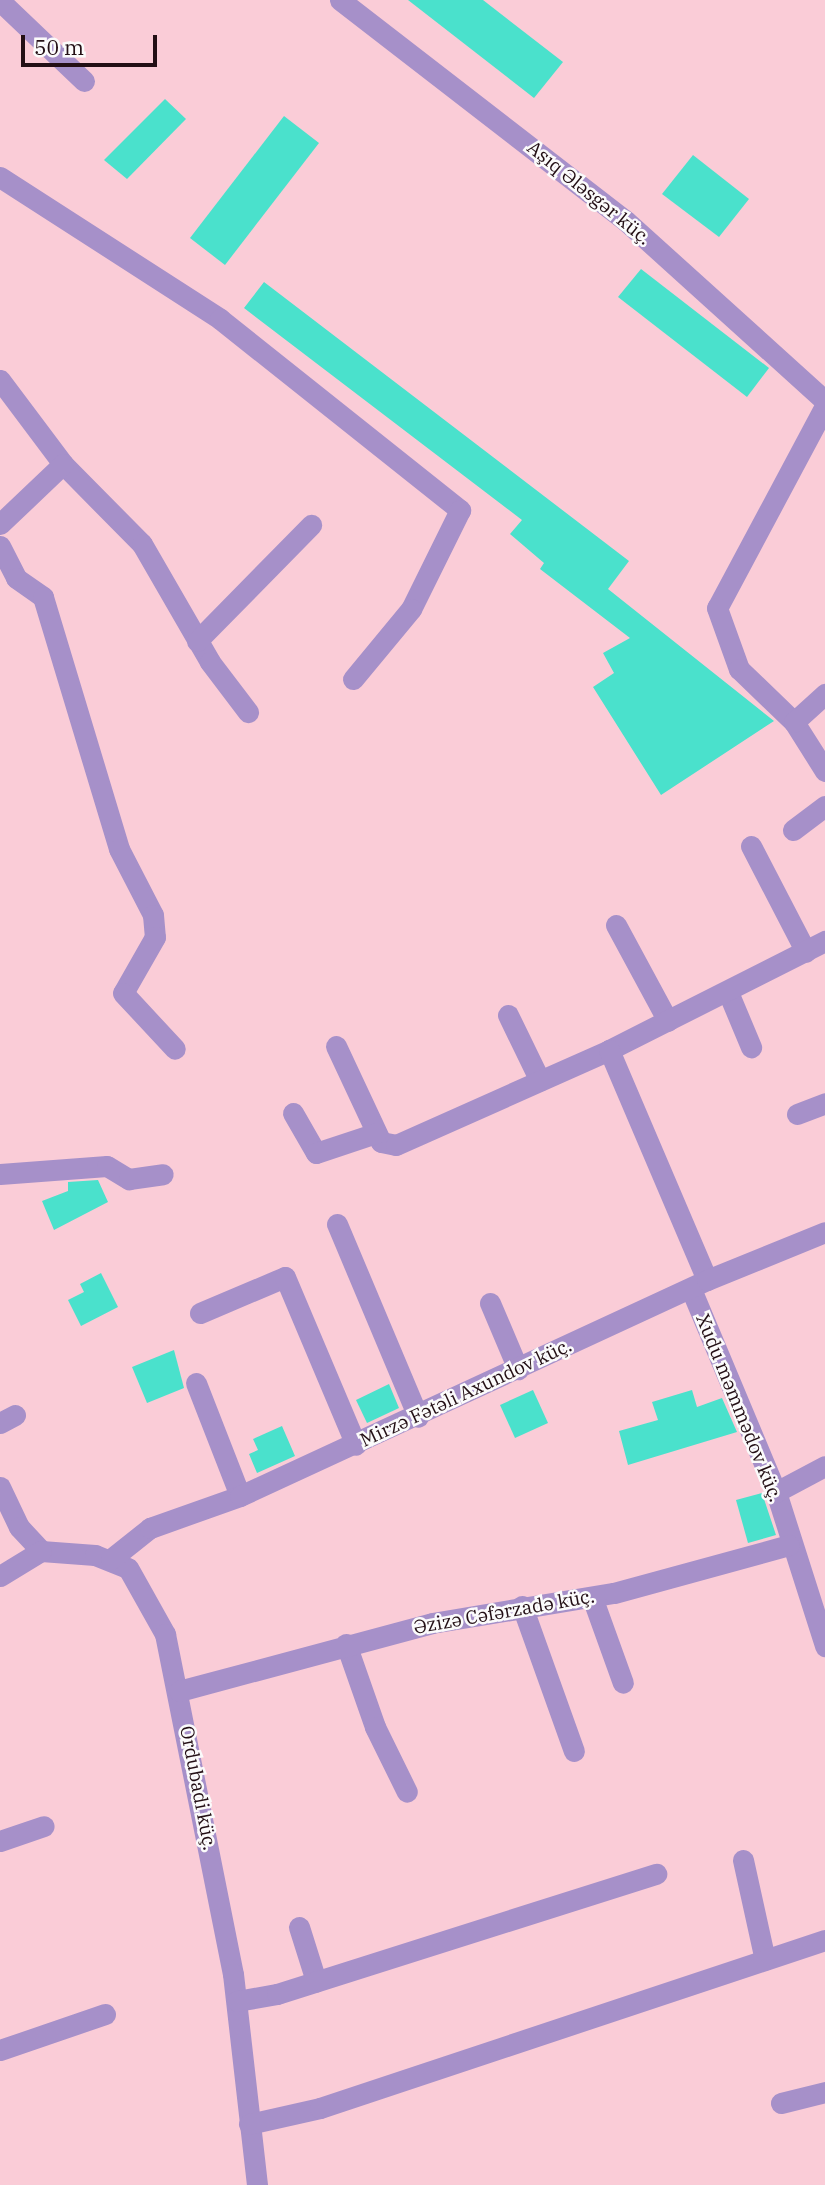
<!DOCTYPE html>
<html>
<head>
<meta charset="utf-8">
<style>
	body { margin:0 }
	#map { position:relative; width:825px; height:2185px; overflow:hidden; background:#faccd7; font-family:"IBM Plex Serif",serif }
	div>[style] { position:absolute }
	.building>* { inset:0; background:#4ae1cc }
	.minor>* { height:21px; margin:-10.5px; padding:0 10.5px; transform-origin:10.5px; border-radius:10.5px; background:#a690c9 }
	.tertiary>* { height:21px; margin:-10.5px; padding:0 10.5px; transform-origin:10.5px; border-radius:10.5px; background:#a690c9 }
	span { translate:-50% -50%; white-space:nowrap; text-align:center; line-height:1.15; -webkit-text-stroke:5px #fbfbfb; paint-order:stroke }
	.street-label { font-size:19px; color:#230f15 }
	.scale { position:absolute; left:21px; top:35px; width:136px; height:32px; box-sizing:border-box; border:4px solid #230f15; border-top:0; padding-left:9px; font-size:21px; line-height:24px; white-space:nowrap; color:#230f15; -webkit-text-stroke:5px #fbfbfb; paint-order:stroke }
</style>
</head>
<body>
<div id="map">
	<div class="building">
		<div style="clip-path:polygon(408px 0,483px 0,563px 62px,534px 98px)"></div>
		<div style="clip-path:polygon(165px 99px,186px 119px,127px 179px,104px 160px)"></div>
		<div style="clip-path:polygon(284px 116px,319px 143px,225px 265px,190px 238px)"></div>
		<div style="clip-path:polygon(693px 155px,749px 199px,719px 237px,662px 194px)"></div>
		<div style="clip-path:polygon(641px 269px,769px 368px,747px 397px,618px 297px)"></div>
		<div style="clip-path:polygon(264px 282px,629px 561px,608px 589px,774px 721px,661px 795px,593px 687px,614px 673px,603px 653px,630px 638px,540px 569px,544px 563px,510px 534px,522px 520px,244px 308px)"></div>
		<div style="clip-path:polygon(98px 1180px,108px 1202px,54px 1230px,42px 1201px,68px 1191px,68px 1182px)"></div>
		<div style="clip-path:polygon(101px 1273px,118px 1307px,81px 1326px,68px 1300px,84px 1292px,80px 1284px)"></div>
		<div style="clip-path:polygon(174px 1350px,184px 1388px,147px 1403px,132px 1367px)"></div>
		<div style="clip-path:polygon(389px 1384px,399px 1408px,367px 1423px,356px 1400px)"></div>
		<div style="clip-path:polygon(533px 1390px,548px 1423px,515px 1438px,500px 1405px)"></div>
		<div style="clip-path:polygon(692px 1390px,697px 1407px,722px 1398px,737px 1432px,628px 1465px,619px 1431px,658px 1420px,652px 1402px)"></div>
		<div style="clip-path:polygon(282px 1426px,295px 1456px,257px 1473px,249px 1454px,258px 1450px,253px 1439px)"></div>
		<div style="clip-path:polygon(762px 1493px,776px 1535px,748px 1543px,736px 1500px)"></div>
	</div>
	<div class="minor">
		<div style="left:0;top:1px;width:116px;rotate:43.6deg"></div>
		<div style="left:0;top:177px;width:262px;rotate:32.8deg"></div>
		<div style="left:220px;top:319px;width:307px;rotate:38.5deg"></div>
		<div style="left:460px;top:510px;width:110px;rotate:116.3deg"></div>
		<div style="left:411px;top:609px;width:91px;rotate:129.6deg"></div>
		<div style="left:0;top:380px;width:105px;rotate:53.1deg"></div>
		<div style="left:63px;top:464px;width:112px;rotate:45.4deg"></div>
		<div style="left:142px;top:544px;width:136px;rotate:60deg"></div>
		<div style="left:210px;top:662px;width:63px;rotate:52.8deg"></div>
		<div style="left:825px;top:406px;width:229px;rotate:118.1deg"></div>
		<div style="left:717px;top:608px;width:65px;rotate:70.2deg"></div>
		<div style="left:739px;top:669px;width:76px;rotate:43.9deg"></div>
		<div style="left:794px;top:722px;width:58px;rotate:57.7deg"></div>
		<div style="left:0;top:524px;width:87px;rotate:-43.6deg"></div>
		<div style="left:0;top:546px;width:36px;rotate:63deg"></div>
		<div style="left:16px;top:578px;width:33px;rotate:35deg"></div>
		<div style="left:43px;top:597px;width:263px;rotate:73.2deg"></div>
		<div style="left:119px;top:849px;width:74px;rotate:62.7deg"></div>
		<div style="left:153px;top:915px;width:22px;rotate:85deg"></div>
		<div style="left:155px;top:937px;width:64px;rotate:119.7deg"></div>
		<div style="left:123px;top:993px;width:76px;rotate:47.1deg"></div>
		<div style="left:197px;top:641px;width:163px;rotate:-45.5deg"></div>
		<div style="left:794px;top:722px;width:42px;rotate:-42.1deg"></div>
		<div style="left:793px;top:830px;width:40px;rotate:-37deg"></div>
		<div style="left:751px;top:846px;width:119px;rotate:62.6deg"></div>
		<div style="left:616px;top:925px;width:109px;rotate:61.6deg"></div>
		<div style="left:728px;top:992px;width:60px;rotate:67.3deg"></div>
		<div style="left:508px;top:1015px;width:73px;rotate:64.1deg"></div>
		<div style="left:336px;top:1046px;width:106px;rotate:64.9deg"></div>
		<div style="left:381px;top:1142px;width:15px;rotate:11deg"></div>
		<div style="left:396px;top:1145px;width:233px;rotate:-24deg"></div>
		<div style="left:609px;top:1050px;width:242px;rotate:-26.8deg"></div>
		<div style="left:609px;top:1050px;width:250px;rotate:66.9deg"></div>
		<div style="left:293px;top:1113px;width:46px;rotate:60.1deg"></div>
		<div style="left:316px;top:1153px;width:63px;rotate:-18.4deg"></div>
		<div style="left:797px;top:1114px;width:30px;rotate:-21deg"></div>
		<div style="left:0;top:1174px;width:107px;rotate:-4.3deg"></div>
		<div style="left:107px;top:1166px;width:26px;rotate:31deg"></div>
		<div style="left:129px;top:1179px;width:34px;rotate:-8deg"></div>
		<div style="left:337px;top:1224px;width:209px;rotate:67.2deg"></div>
		<div style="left:691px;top:1289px;width:220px;rotate:67.3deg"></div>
		<div style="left:776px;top:1492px;width:162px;rotate:72.3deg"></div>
		<div style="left:490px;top:1303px;width:72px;rotate:67deg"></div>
		<div style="left:200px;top:1313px;width:92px;rotate:-23deg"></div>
		<div style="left:285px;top:1277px;width:182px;rotate:67.1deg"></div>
		<div style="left:196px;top:1383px;width:121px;rotate:68.7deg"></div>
		<div style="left:0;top:1423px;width:17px;rotate:-28deg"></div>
		<div style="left:0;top:1487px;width:44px;rotate:64.6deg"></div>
		<div style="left:19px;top:1527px;width:33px;rotate:47deg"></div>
		<div style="left:41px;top:1551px;width:54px;rotate:4.2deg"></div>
		<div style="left:95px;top:1555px;width:35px;rotate:22deg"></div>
		<div style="left:128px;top:1568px;width:76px;rotate:60.7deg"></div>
		<div style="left:165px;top:1634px;width:347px;rotate:78.7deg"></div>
		<div style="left:233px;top:1974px;width:212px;rotate:83.5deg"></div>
		<div style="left:776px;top:1492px;width:55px;rotate:-28deg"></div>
		<div style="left:111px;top:1559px;width:50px;rotate:-38.5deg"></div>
		<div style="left:150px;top:1528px;width:96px;rotate:-19.6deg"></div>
		<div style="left:240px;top:1496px;width:515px;rotate:-24.82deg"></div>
		<div style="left:707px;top:1280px;width:127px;rotate:-22.1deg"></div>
		<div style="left:0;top:1576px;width:48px;rotate:-31.4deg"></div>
		<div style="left:592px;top:1597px;width:91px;rotate:70.2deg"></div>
		<div style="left:522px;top:1606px;width:154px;rotate:70.3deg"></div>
		<div style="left:346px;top:1644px;width:88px;rotate:70.7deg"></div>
		<div style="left:375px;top:1727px;width:72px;rotate:63.8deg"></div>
		<div style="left:179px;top:1691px;width:262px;rotate:-15deg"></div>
		<div style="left:432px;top:1623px;width:184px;rotate:-9.4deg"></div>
		<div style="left:614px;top:1593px;width:181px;rotate:-15.3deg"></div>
		<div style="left:0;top:1841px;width:46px;rotate:-18.8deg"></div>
		<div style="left:743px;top:1860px;width:102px;rotate:77.6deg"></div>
		<div style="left:299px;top:1927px;width:57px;rotate:72.5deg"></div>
		<div style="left:237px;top:2001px;width:41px;rotate:-9.9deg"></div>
		<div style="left:277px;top:1994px;width:398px;rotate:-17.6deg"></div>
		<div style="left:0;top:2050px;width:111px;rotate:-18.9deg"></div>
		<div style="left:781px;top:2103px;width:45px;rotate:-14deg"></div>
		<div style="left:249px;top:2124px;width:73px;rotate:-12.7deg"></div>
		<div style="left:320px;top:2108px;width:532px;rotate:-18.4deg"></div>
	</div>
	<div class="tertiary">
		<div style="left:340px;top:0;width:361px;rotate:37.7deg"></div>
		<div style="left:626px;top:221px;width:268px;rotate:42.1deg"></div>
	</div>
	<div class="street-label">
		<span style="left:589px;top:193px;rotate:39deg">Aşıq Ələsgər küç.</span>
		<span style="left:466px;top:1393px;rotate:-25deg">Mirzə Fətəli Axundov küç.</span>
		<span style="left:739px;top:1408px;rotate:68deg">Xudu məmmədov küç.</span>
		<span style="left:504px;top:1612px;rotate:-10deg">Əzizə Cəfərzadə küç.</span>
		<span style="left:198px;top:1788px;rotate:79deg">Ordubadi küç.</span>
	</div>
	<div class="scale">50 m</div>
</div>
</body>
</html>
